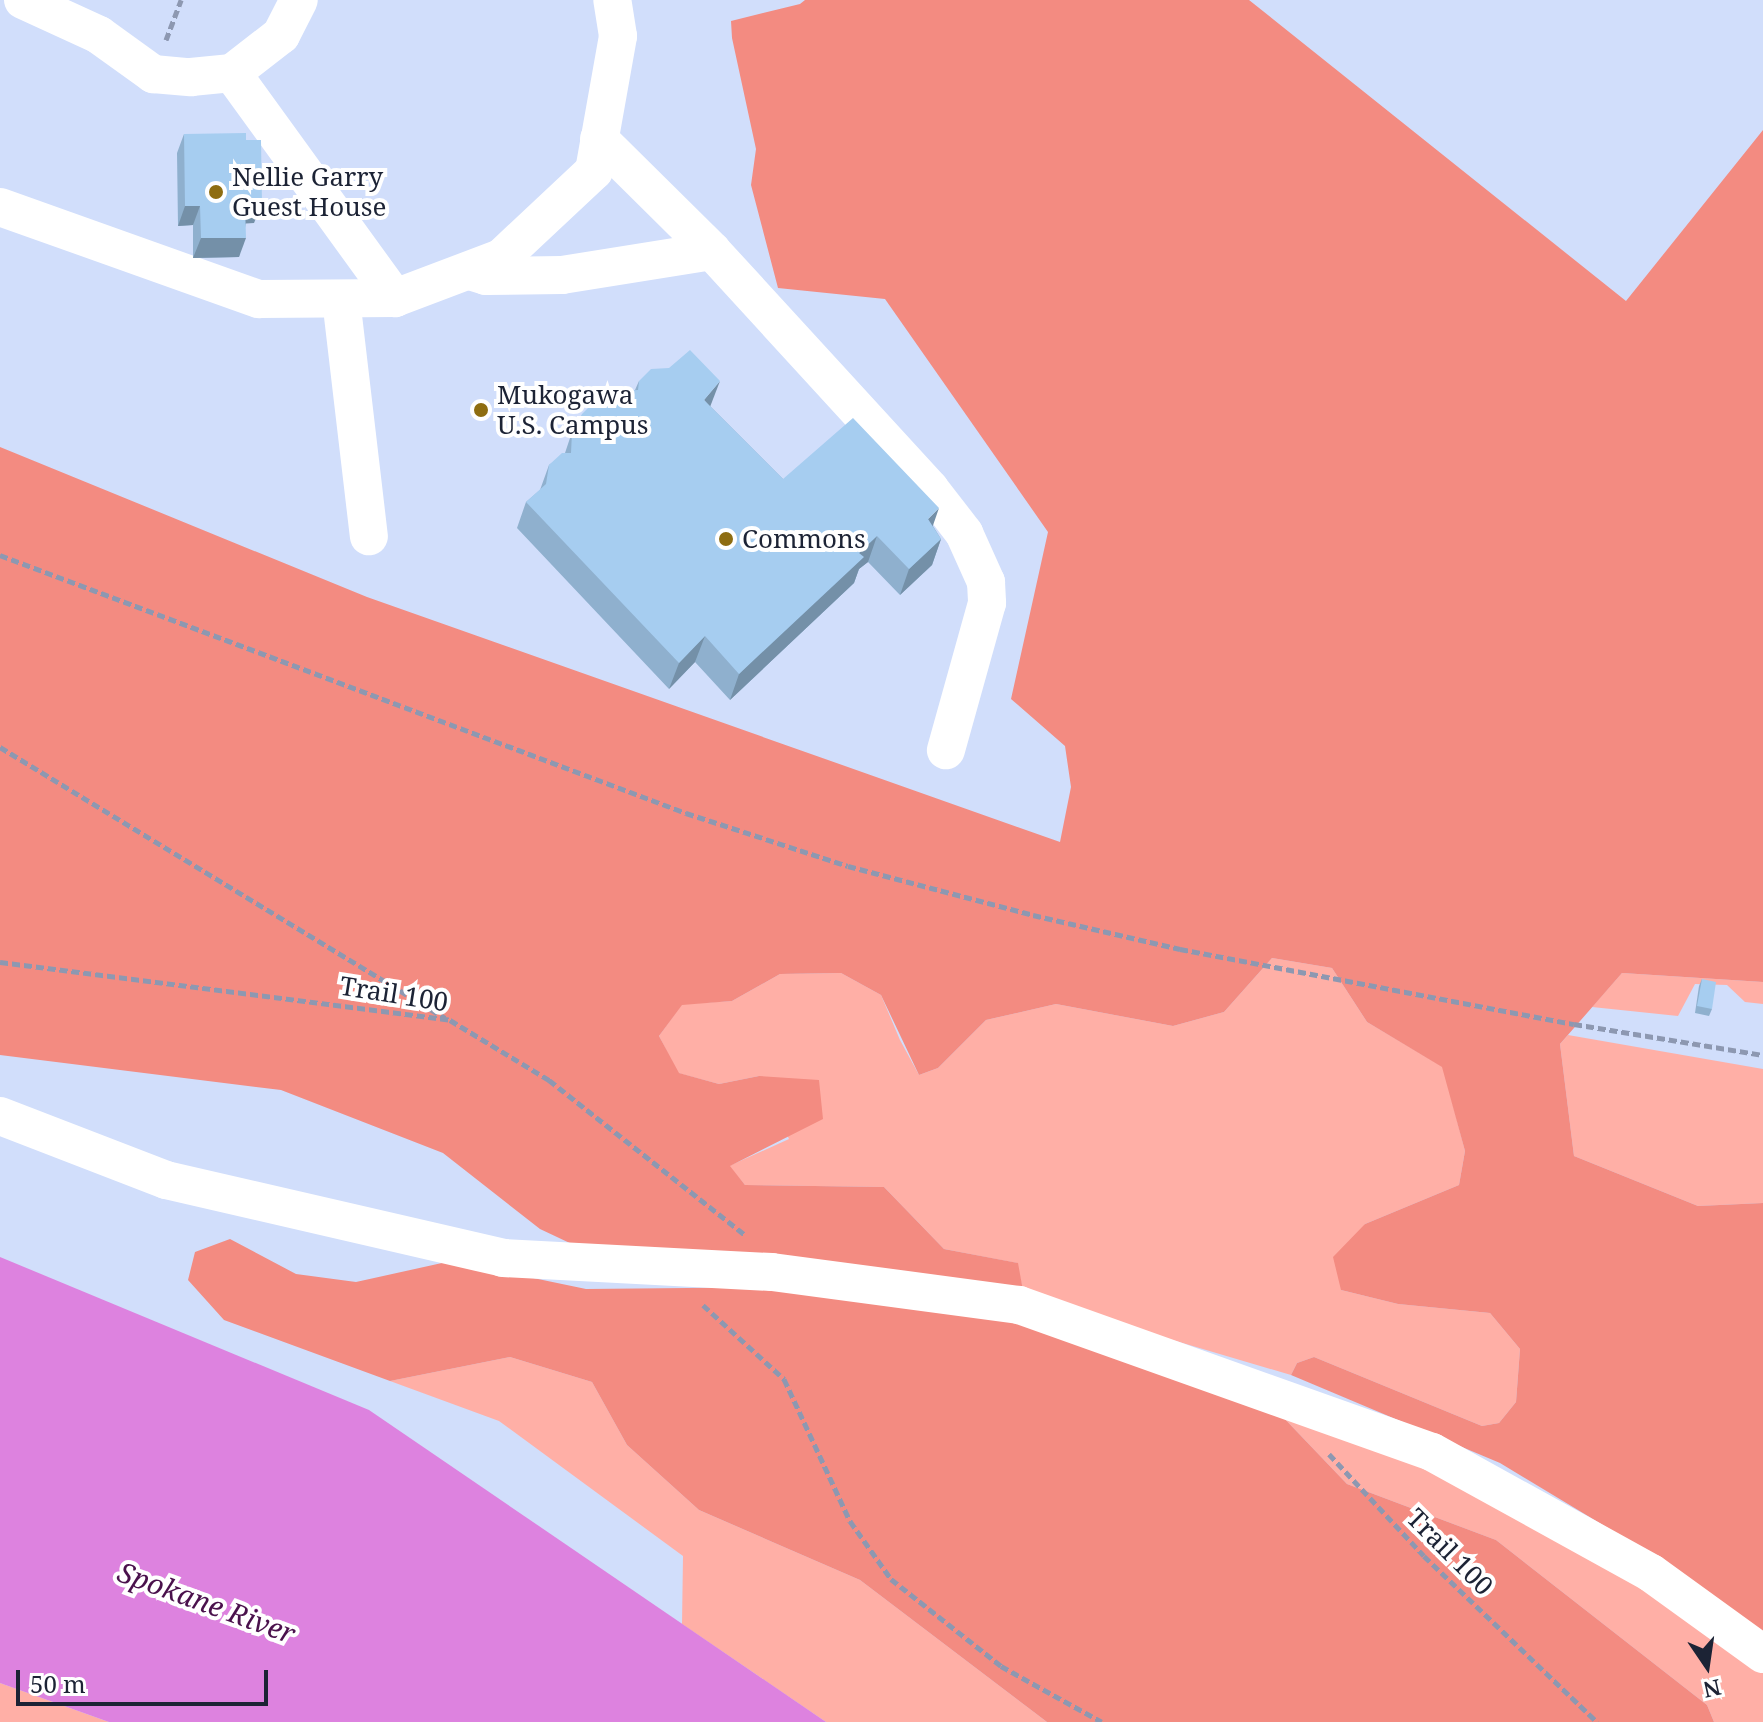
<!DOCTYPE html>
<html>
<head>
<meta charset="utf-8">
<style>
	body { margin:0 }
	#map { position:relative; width:1763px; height:1722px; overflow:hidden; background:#d1defb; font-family:"Noto Serif",serif }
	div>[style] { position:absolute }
	.green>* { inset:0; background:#ffafa6 }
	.forest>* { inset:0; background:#f38b81 }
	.water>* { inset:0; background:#dd82df }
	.path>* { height:5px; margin-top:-2.5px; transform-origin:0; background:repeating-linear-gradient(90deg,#8d98b1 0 8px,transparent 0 12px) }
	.minor>* { height:38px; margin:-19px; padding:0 19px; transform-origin:19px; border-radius:19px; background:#fff }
	.wall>* { inset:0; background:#8fb0ce }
	.shaded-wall>* { inset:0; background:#7490a8 }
	.building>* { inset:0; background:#a6cdf0 }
	.dots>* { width:22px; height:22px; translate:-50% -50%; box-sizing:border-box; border:4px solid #fff; border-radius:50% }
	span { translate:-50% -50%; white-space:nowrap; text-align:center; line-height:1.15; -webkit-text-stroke:8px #fff; paint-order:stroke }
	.poi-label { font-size:26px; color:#1c2335 }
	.left { translate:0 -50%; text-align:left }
	.street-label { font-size:26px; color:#1c2335 }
	.water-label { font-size:28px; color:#4a114c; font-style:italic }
	.north { position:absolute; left:1667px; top:1626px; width:80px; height:80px; -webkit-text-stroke:6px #fff; paint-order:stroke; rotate:167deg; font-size:22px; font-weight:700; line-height:32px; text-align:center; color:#1c2335 }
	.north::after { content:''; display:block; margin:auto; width:28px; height:36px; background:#1c2335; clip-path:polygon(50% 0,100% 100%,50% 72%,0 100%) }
	.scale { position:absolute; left:16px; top:1670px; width:252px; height:36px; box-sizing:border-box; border:4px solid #1c2335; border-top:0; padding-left:10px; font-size:24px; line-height:28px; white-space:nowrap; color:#1c2335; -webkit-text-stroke:6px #fff; paint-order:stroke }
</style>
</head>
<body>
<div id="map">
	<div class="green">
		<div style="clip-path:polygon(1272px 958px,1332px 968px,1367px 1022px,1443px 1067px,1465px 1151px,1459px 1185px,1365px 1224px,1341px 1290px,1398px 1304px,1490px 1313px,1520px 1349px,1516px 1402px,1499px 1423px,1482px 1426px,1314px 1357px,1297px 1363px,1291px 1375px,1024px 1296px,1017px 1263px,944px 1249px,884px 1187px,745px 1185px,729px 1166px,789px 1139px,759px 1076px,719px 1084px,678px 1073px,659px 1036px,682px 1004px,732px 1001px,780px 974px,841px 973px,881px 995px,900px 1040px,919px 1075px,938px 1068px,986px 1020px,1056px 1004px,1173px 1026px,1224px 1012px)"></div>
		<div style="clip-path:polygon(1622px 973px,1763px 982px,1763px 1004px,1745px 1002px,1727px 985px,1695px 984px,1678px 1016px,1592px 1007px)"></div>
		<div style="clip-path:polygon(1568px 1035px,1763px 1069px,1763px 1203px,1698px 1206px,1574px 1156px,1560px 1044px)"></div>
		<div style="clip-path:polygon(510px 1357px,592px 1382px,627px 1445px,699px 1510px,860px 1580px,1047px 1722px,826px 1722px,682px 1624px,683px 1556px,499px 1421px,390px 1381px)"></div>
		<div style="clip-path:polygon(1281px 1415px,1439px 1474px,1548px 1530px,1682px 1614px,1763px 1673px,1763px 1722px,1714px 1722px,1707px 1705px,1496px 1540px,1347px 1484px)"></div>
		<div style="clip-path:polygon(0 1683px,109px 1722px,0 1722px)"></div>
	</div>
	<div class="forest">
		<div style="clip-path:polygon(805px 0,1249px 0,1626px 301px,1763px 130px,1763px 982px,1622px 973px,1560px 1044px,1574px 1156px,1698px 1206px,1763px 1203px,1763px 1635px,1656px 1557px,1500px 1463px,1291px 1375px,1297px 1363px,1314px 1357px,1482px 1426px,1499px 1423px,1516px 1402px,1520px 1349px,1490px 1313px,1398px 1304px,1341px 1290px,1333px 1257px,1365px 1224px,1459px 1185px,1465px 1151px,1442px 1067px,1367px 1022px,1332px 968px,1272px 958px,1224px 1012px,1173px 1026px,1056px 1004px,986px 1020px,938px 1068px,919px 1075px,881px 995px,841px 973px,780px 974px,732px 1001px,682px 1005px,659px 1036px,679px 1073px,719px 1084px,759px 1076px,819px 1080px,823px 1119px,730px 1166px,745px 1185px,884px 1187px,944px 1249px,1018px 1263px,1024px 1296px,591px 1253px,540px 1229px,443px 1153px,281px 1090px,0 1055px,0 447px,367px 597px,1060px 842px,1071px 787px,1065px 746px,1011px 699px,1048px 532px,885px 299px,778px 288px,751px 185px,756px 149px,732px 38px,731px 21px,800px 4px)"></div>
		<div style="clip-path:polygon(230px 1239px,296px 1274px,356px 1282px,451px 1261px,586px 1289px,802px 1287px,1013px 1322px,1281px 1415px,1347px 1484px,1496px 1540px,1707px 1705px,1714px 1722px,1047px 1722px,860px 1580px,699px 1510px,627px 1445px,592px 1382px,510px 1357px,390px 1381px,224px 1320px,188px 1280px,195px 1252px)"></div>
	</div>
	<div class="water">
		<div style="clip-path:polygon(0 1257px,369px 1410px,826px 1722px,109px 1722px,0 1683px)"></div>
	</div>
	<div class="path">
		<div style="left:166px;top:40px;width:43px;rotate:-69.4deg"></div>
		<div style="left:0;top:555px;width:733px;rotate:20.61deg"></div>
		<div style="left:686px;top:813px;width:170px;rotate:18.1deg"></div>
		<div style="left:848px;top:866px;width:191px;rotate:14.8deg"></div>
		<div style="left:1033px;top:915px;width:151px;rotate:13deg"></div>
		<div style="left:1180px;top:949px;width:401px;rotate:10.8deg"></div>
		<div style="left:1574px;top:1024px;width:192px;rotate:9.3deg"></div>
		<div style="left:0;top:747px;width:521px;rotate:31.34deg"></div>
		<div style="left:0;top:962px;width:454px;rotate:7.3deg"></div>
		<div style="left:450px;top:1020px;width:116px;rotate:31.2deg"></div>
		<div style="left:549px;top:1080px;width:250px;rotate:38.3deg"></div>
		<div style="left:703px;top:1305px;width:110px;rotate:42.4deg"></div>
		<div style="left:784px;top:1379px;width:157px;rotate:65.1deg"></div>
		<div style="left:850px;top:1521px;width:71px;rotate:54.7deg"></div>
		<div style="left:891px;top:1579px;width:140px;rotate:38.3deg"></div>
		<div style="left:1001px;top:1666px;width:115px;rotate:29deg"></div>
		<div style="left:1329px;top:1454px;width:139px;rotate:47deg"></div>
		<div style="left:1424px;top:1556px;width:240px;rotate:43.8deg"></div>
	</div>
	<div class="minor">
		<div style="left:23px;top:0;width:84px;rotate:24.7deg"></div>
		<div style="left:99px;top:35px;width:67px;rotate:35.8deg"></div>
		<div style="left:153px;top:74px;width:38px;rotate:5deg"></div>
		<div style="left:191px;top:77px;width:41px;rotate:-5.6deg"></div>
		<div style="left:232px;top:73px;width:278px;rotate:54.1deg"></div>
		<div style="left:395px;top:298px;width:113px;rotate:-20.7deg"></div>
		<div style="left:501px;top:258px;width:127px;rotate:-43.1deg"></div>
		<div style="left:594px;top:171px;width:137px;rotate:-79.9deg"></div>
		<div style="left:618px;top:36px;width:36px;rotate:-99deg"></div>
		<div style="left:232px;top:73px;width:62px;rotate:-37.8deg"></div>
		<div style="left:281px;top:35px;width:39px;rotate:-63deg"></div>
		<div style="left:599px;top:139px;width:159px;rotate:44.7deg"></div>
		<div style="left:712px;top:251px;width:323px;rotate:47.5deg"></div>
		<div style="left:930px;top:489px;width:56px;rotate:52.3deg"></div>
		<div style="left:964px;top:533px;width:54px;rotate:65.8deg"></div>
		<div style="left:986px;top:582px;width:21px;rotate:87deg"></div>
		<div style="left:987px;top:603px;width:153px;rotate:105.6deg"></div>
		<div style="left:0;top:207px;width:275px;rotate:19.6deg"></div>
		<div style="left:259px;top:299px;width:136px;rotate:-0.4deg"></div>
		<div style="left:470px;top:271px;width:17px;rotate:17deg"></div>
		<div style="left:486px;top:276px;width:76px;rotate:-0.8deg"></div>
		<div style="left:562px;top:275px;width:152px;rotate:-9.1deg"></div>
		<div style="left:341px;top:299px;width:239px;rotate:83.3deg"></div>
		<div style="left:0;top:1116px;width:178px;rotate:21.1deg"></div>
		<div style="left:166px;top:1180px;width:346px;rotate:13deg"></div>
		<div style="left:503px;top:1258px;width:269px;rotate:3deg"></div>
		<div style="left:772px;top:1272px;width:249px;rotate:7.6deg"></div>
		<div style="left:1019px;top:1305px;width:438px;rotate:19.6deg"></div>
		<div style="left:1432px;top:1452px;width:250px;rotate:28.9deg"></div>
		<div style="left:1651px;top:1573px;width:138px;rotate:35.9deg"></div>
	</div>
	<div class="wall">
		<div style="clip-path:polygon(184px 134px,254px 223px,246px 223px,239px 257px,193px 258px,193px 225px,178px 226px,177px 153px)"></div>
		<div style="clip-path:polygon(639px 381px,710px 406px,783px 479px,933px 526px,941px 539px,932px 565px,900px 595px,868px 562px,859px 569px,854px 583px,730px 700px,695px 662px,669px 689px,517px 528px,526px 502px,540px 490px,549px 465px,565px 453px,572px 432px,635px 390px)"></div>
		<div style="clip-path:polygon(1702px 979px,1712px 1009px,1709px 1016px,1695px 1013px,1699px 986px)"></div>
	</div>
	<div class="shaded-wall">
		<div style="clip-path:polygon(245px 204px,262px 204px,254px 223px,238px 224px)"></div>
		<div style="clip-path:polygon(185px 206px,200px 206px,193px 225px,178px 226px)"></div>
		<div style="clip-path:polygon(201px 238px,246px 238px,239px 257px,193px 258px)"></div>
		<div style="clip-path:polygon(720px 381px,710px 407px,704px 400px)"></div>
		<div style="clip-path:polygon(939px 508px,930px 534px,928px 519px)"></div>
		<div style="clip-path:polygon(877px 536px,868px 562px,859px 569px,854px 583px,730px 700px,739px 674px,859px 553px)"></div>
		<div style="clip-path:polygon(941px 539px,932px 565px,900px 595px,909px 569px)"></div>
		<div style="clip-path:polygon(705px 636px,695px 662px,669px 689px,679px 663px)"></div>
	</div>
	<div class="building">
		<div style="clip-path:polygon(246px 133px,246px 140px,261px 140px,262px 204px,245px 204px,246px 238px,201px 238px,200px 206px,185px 206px,184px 134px)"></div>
		<div style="clip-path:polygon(690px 350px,720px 381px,704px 400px,783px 479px,853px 418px,939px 508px,928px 519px,941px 539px,909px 569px,877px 536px,859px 553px,864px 557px,739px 674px,705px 636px,679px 663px,526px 502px,546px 484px,549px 465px,562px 453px,571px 453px,572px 432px,582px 414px,598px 398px,615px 391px,638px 390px,639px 381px,651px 369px,669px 368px)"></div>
		<div style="clip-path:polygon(1702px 979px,1716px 982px,1712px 1009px,1697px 1006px)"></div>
	</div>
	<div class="dots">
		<div style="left:216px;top:192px;background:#8e6d11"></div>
		<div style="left:481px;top:410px;background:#8e6d11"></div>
		<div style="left:726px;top:539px;background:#8e6d11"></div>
	</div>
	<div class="poi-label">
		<span class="left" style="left:232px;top:192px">Nellie Garry<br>Guest House</span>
		<span class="left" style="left:497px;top:410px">Mukogawa<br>U.S. Campus</span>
		<span class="left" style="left:742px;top:539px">Commons</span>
	</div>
	<div class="street-label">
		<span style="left:394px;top:994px;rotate:9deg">Trail 100</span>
		<span style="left:1450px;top:1552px;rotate:45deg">Trail 100</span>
	</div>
	<div class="water-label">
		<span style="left:207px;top:1602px;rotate:20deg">Spokane River</span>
	</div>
	<div class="north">N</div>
	<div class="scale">50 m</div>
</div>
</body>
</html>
